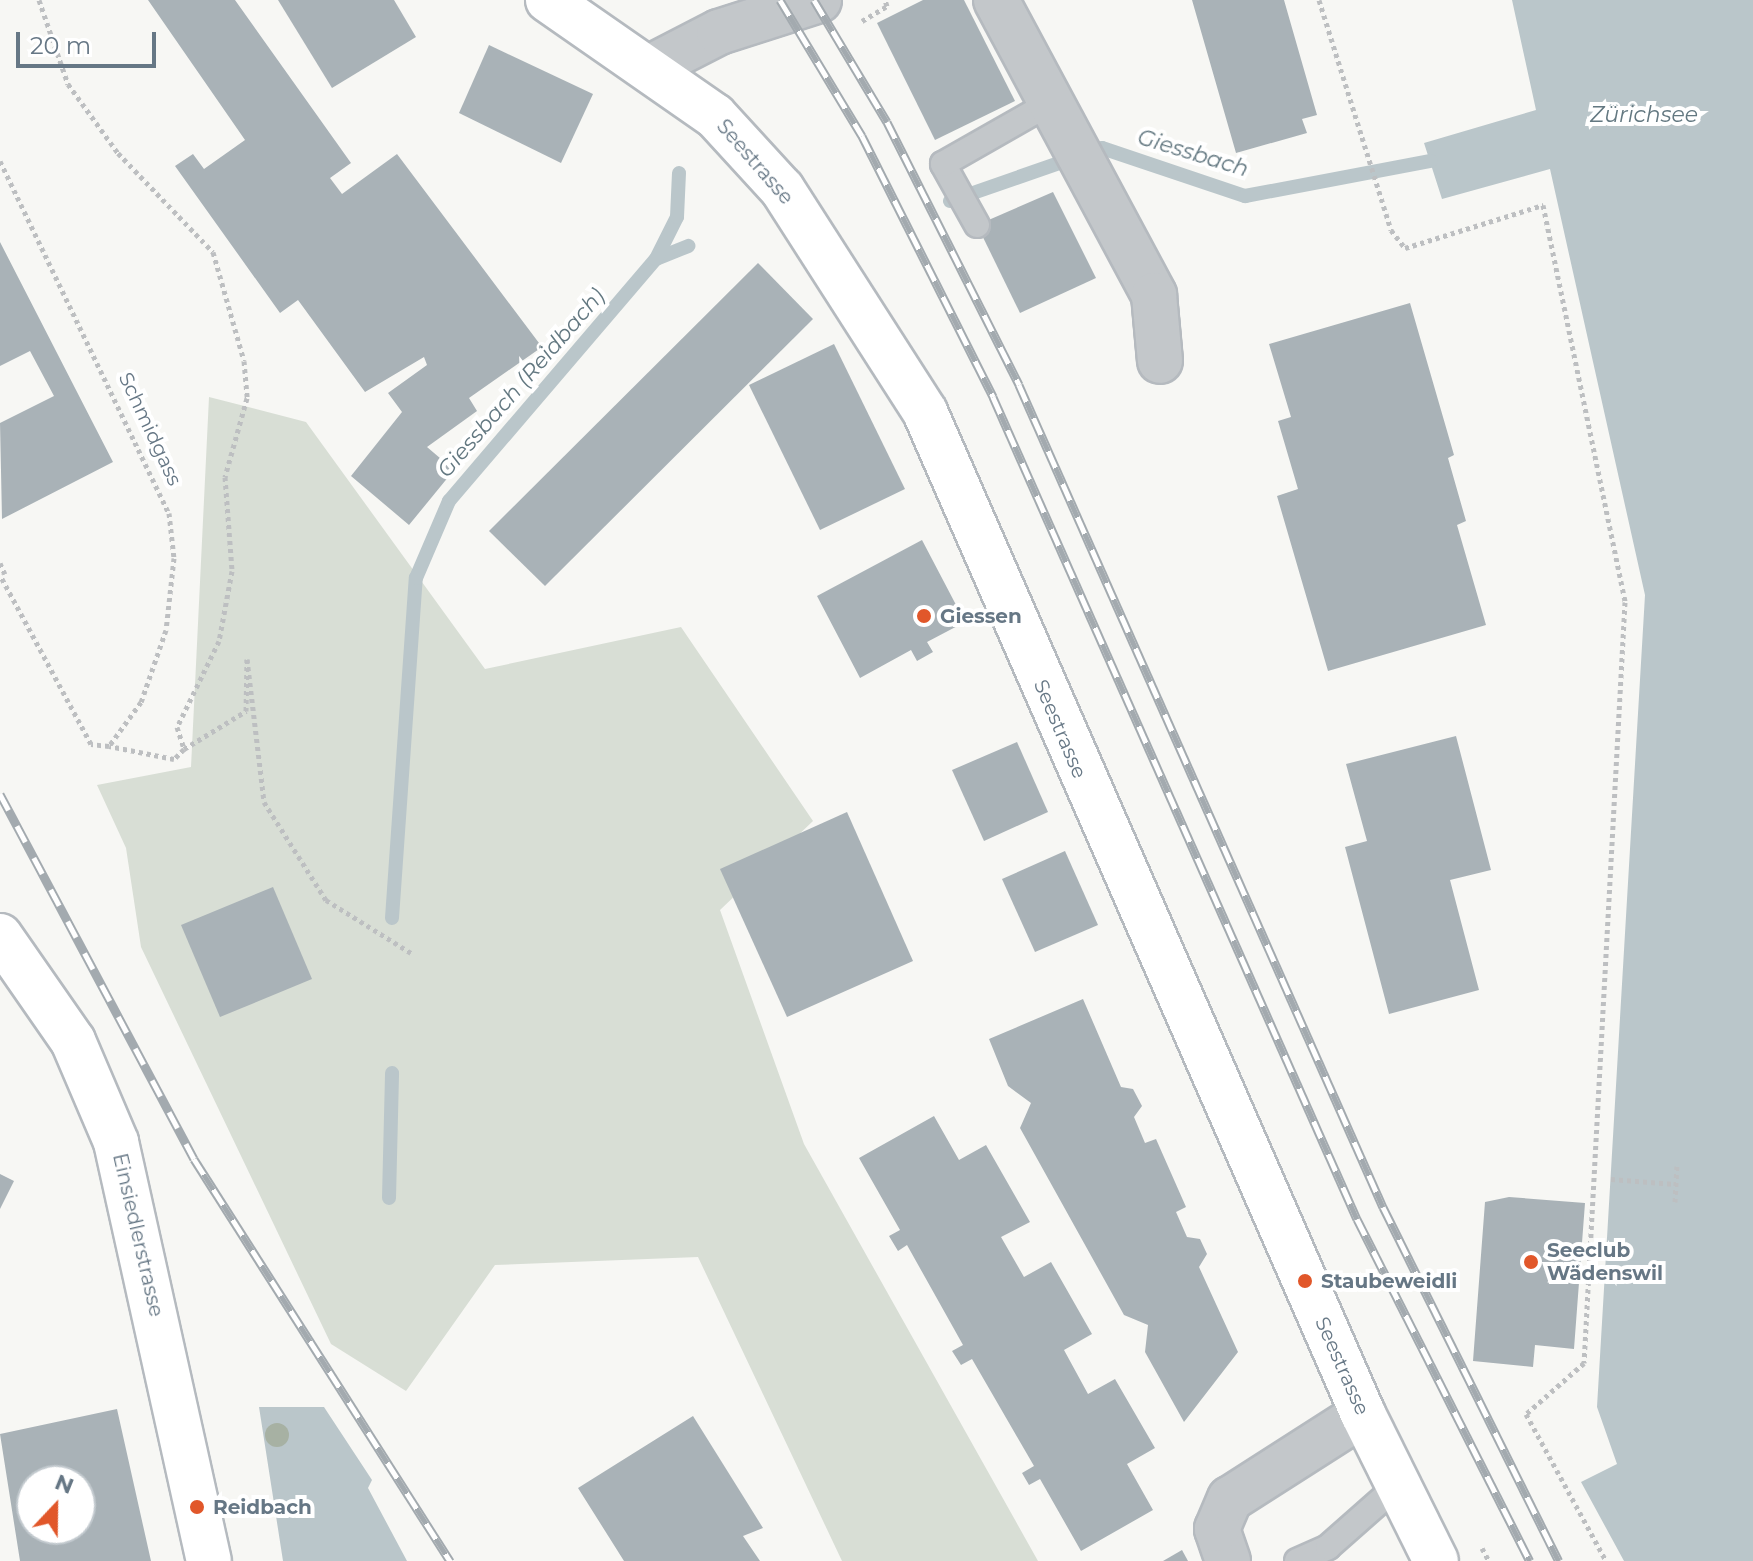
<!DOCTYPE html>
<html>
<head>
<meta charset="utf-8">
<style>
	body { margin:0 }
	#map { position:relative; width:1753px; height:1561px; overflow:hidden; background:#f7f7f4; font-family:Montserrat,sans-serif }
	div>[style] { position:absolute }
	.green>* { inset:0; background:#d8ded5 }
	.water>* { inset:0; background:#bac6ca }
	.stream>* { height:14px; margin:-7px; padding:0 7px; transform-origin:7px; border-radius:7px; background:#bac6ca }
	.building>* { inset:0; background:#a9b2b7 }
	.path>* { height:5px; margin-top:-2.5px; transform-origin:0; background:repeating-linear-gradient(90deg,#bdbfc1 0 4px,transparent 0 8px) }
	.roads { filter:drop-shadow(2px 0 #b5babf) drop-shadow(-2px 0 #b5babf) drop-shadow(0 2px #b5babf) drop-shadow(0 -2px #b5babf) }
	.lane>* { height:24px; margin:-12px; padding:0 12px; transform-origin:12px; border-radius:12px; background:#c3c7ca }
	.street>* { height:44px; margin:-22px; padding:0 22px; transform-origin:22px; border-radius:22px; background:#c3c7ca }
	.secondary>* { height:44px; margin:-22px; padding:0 22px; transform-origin:22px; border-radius:22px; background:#fff }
	.primary>* { height:44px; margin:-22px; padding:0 22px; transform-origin:22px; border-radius:22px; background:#fff }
	.rail>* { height:9px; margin-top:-4.5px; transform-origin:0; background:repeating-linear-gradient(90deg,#fff 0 18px,#a3aaaf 0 36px); box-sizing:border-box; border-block:2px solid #a3aaaf }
	.trees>* { width:24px; height:24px; margin:-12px; border-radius:50%; background:#a7b1a3 }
	.dots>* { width:22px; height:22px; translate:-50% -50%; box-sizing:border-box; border:4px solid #fff; border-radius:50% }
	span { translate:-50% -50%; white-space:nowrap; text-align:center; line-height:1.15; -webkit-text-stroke:8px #fff; paint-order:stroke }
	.street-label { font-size:20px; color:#667785 }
	.poi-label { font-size:20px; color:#667785; font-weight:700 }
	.left { translate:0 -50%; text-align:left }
	.water-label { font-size:22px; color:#637881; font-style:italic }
	.north { position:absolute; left:16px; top:1465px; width:80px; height:80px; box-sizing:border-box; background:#fff; border:2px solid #c2c9ce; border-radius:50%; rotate:22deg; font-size:22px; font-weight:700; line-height:32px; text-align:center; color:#667785 }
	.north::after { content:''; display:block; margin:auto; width:28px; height:36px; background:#e1572a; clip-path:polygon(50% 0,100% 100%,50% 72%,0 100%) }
	.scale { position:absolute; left:16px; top:32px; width:140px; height:36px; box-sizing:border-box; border:4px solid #667785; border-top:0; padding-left:10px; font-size:24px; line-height:28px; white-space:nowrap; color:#667785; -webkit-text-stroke:6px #fff; paint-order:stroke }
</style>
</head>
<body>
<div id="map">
	<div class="green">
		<div style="clip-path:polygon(209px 397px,306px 422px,485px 669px,681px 627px,813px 821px,720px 910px,804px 1144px,1038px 1561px,842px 1561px,698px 1257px,495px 1265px,406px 1391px,331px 1344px,141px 947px,126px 848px,97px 785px,191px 767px)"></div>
	</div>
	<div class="water">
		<div style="clip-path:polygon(1512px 0,1753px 0,1753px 1561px,1624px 1561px,1581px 1482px,1617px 1464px,1597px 1407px,1645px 595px,1550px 169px,1442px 199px,1424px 143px,1536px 110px)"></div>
		<div style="clip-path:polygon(259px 1407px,324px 1407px,372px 1480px,368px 1488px,407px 1561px,283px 1561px)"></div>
	</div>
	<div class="stream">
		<div style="left:950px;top:201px;width:161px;rotate:-19.2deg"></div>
		<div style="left:1102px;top:148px;width:151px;rotate:18.6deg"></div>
		<div style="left:1245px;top:196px;width:189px;rotate:-10.7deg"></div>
		<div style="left:656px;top:259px;width:35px;rotate:-22deg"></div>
		<div style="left:392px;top:918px;width:341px;rotate:-86deg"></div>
		<div style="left:416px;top:578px;width:84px;rotate:-66.8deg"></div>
		<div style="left:449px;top:501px;width:318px;rotate:-49.5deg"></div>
		<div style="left:656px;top:259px;width:47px;rotate:-63.4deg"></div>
		<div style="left:677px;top:217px;width:44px;rotate:-87.4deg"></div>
		<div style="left:389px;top:1198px;width:125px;rotate:-88.6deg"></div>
	</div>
	<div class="building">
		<div style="clip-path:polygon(148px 0,235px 0,351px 163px,330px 178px,342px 194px,397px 154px,542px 347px,469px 398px,477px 411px,427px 447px,454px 470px,409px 525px,351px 476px,402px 412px,388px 393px,427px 365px,424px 357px,365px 392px,298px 300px,280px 313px,175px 166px,193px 154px,204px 169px,245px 140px)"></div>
		<div style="clip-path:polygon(278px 0,394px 0,416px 37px,332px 88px)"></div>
		<div style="clip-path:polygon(923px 0,964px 0,1015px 101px,935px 140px,877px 23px)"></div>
		<div style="clip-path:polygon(1192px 0,1284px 0,1317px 115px,1302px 119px,1307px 133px,1236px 153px)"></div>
		<div style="clip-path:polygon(489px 45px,593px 94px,561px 163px,459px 113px)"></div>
		<div style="clip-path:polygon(1053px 192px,1096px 278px,1020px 313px,977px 225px)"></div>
		<div style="clip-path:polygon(0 242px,113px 462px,2px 519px,0 423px,54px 396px,30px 351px,0 366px)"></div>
		<div style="clip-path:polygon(758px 263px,813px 319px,545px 586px,489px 531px)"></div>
		<div style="clip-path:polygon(1410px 303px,1454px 455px,1448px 458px,1466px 521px,1457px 525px,1486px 625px,1328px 671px,1277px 496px,1298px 489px,1278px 421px,1291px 417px,1269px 344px)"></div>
		<div style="clip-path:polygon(834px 344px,905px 489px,820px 530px,749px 385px)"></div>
		<div style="clip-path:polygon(922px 540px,965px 622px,927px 642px,933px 652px,917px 661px,911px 650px,860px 678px,817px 596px)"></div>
		<div style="clip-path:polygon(1456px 736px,1491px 870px,1450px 880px,1479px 990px,1389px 1014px,1345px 847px,1367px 841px,1346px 764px)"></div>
		<div style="clip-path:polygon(1017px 742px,1048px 812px,984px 841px,952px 770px)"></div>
		<div style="clip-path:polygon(847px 812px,913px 961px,787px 1017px,720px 869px)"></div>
		<div style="clip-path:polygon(1065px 851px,1098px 925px,1035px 952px,1002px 879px)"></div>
		<div style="clip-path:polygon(273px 887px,312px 979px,220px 1017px,181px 925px)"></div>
		<div style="clip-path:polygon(1083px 999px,1121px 1087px,1133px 1089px,1142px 1106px,1134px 1117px,1145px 1143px,1156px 1139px,1186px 1207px,1176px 1212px,1187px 1237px,1200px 1239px,1207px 1254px,1199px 1267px,1238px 1352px,1184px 1422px,1145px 1352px,1148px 1325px,1124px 1315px,1020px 1128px,1031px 1103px,1008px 1086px,989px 1039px)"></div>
		<div style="clip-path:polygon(934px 1116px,959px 1160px,986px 1145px,1030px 1222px,1001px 1237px,1024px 1277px,1051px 1262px,1092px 1334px,1064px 1350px,1088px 1394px,1115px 1379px,1155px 1448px,1127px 1464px,1153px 1510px,1081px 1551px,1040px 1479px,1029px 1485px,1022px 1473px,1034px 1466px,972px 1359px,961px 1365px,952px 1351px,963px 1345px,907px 1245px,898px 1251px,889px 1236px,900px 1230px,859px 1158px)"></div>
		<div style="clip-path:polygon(0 1174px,14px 1181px,0 1209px)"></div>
		<div style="clip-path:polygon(1509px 1197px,1585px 1203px,1574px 1349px,1535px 1345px,1533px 1367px,1473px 1361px,1485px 1202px)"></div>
		<div style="clip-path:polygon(evenodd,117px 1409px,151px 1561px,20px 1561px,0 1434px,117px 1409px,32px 1481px,80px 1481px,80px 1529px,32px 1529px,32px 1481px)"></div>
		<div style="clip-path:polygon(693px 1416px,763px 1528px,743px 1536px,760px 1561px,624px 1561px,578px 1488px)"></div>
		<div style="clip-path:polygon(1182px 1550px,1188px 1561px,1163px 1561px)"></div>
	</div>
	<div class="path">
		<div style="left:39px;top:0;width:89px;rotate:71deg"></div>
		<div style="left:68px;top:84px;width:85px;rotate:54.1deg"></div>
		<div style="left:118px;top:153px;width:137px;rotate:46.2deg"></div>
		<div style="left:213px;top:252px;width:113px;rotate:74.1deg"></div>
		<div style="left:244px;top:361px;width:37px;rotate:85deg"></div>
		<div style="left:247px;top:398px;width:82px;rotate:105.6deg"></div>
		<div style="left:225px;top:477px;width:94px;rotate:85.7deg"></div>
		<div style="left:232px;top:571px;width:71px;rotate:100.5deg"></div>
		<div style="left:219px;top:641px;width:96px;rotate:116deg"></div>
		<div style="left:177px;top:727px;width:23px;rotate:72deg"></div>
		<div style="left:184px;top:749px;width:14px;rotate:135deg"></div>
		<div style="left:174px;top:759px;width:66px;rotate:-168.7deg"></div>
		<div style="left:1319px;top:0;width:241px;rotate:72.6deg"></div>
		<div style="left:1391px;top:230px;width:23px;rotate:52deg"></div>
		<div style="left:1405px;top:248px;width:145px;rotate:-17.3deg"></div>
		<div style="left:1543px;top:205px;width:405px;rotate:78.3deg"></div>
		<div style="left:1625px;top:602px;width:762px;rotate:93.08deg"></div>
		<div style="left:1584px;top:1363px;width:77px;rotate:138.7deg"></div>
		<div style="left:1526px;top:1414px;width:167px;rotate:61.4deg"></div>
		<div style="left:862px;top:21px;width:29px;rotate:-31deg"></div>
		<div style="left:887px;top:6px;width:6px;rotate:-108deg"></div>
		<div style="left:0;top:161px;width:390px;rotate:64.4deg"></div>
		<div style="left:169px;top:513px;width:45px;rotate:83.7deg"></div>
		<div style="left:174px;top:558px;width:72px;rotate:96.3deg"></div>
		<div style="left:166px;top:630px;width:76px;rotate:109.1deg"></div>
		<div style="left:141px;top:702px;width:54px;rotate:126deg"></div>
		<div style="left:109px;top:746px;width:18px;rotate:-174deg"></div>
		<div style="left:91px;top:744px;width:192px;rotate:-118.3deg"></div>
		<div style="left:0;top:563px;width:12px;rotate:66deg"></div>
		<div style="left:184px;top:749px;width:73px;rotate:-31.5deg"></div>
		<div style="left:246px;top:711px;width:52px;rotate:-88.9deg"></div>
		<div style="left:247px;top:659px;width:144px;rotate:83.2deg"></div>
		<div style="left:264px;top:802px;width:116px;rotate:57.7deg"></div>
		<div style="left:326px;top:900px;width:100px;rotate:31.9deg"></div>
		<div style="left:1611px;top:1179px;width:64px;rotate:4.5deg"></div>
		<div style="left:1675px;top:1202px;width:36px;rotate:-87deg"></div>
		<div style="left:1482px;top:1548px;width:15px;rotate:62deg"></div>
	</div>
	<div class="roads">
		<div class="lane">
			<div style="left:977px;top:225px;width:70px;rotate:-119.1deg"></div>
			<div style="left:943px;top:164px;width:123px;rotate:-29.7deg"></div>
			<div style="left:1297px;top:1561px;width:34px;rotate:-24deg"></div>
			<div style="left:1328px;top:1547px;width:91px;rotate:-41.4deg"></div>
		</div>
		<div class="street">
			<div style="left:996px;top:0;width:335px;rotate:61.8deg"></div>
			<div style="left:1154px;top:295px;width:66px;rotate:84.8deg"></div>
			<div style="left:649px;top:68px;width:79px;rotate:-27.2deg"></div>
			<div style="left:719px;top:32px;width:105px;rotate:-17.7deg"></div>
			<div style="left:1228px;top:1561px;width:34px;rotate:-109deg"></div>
			<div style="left:1217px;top:1529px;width:33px;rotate:-67deg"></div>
			<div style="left:1230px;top:1499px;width:158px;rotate:-32.6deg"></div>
		</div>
		<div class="secondary">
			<div style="left:0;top:936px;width:128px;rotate:55.2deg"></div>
			<div style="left:73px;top:1041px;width:110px;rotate:66.9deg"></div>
			<div style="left:116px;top:1142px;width:429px;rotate:77.5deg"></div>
		</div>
		<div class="primary">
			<div style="left:548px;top:0;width:203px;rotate:34.8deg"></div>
			<div style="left:715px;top:116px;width:99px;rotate:47.5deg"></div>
			<div style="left:782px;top:189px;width:265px;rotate:57.3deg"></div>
			<div style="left:925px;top:412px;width:1094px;rotate:66.39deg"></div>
			<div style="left:1363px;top:1414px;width:164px;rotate:63.6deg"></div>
		</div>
	</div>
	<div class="rail">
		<div style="left:780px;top:0;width:159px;rotate:58.9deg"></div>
		<div style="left:862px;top:136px;width:292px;rotate:63.3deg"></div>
		<div style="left:993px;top:397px;width:899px;rotate:66.12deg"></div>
		<div style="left:1357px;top:1219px;width:383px;rotate:63.2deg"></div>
		<div style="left:814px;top:0;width:142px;rotate:59.1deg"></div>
		<div style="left:887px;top:122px;width:294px;rotate:63.3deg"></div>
		<div style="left:1019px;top:385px;width:899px;rotate:66.12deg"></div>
		<div style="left:1383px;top:1207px;width:395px;rotate:63.6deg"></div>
		<div style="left:0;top:794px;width:413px;rotate:62deg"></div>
		<div style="left:194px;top:1159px;width:477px;rotate:57.5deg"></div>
	</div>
	<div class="trees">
		<div style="left:277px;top:1435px"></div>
	</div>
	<div class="dots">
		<div style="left:924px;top:616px;background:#e1572a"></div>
		<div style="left:1531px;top:1262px;background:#e1572a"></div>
		<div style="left:1305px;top:1281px;background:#e1572a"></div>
		<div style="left:197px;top:1507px;background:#e1572a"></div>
	</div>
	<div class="street-label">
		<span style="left:755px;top:162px;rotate:49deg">Seestrasse</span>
		<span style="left:150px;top:429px;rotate:65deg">Schmidgass</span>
		<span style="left:1060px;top:729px;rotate:67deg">Seestrasse</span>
		<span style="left:138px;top:1235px;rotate:77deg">Einsiedlerstrasse</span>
		<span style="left:1342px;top:1366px;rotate:66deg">Seestrasse</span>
	</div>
	<div class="poi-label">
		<span class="left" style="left:940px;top:616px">Giessen</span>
		<span class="left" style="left:1547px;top:1262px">Seeclub<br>Wädenswil</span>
		<span class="left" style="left:1321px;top:1281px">Staubeweidli</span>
		<span class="left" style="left:213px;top:1507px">Reidbach</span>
	</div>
	<div class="water-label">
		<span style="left:1644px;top:115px">Zürichsee</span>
		<span style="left:1193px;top:153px;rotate:17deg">Giessbach</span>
		<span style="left:521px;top:383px;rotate:-49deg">Giessbach (Reidbach)</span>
	</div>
	<div class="north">N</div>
	<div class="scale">20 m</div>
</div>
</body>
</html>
